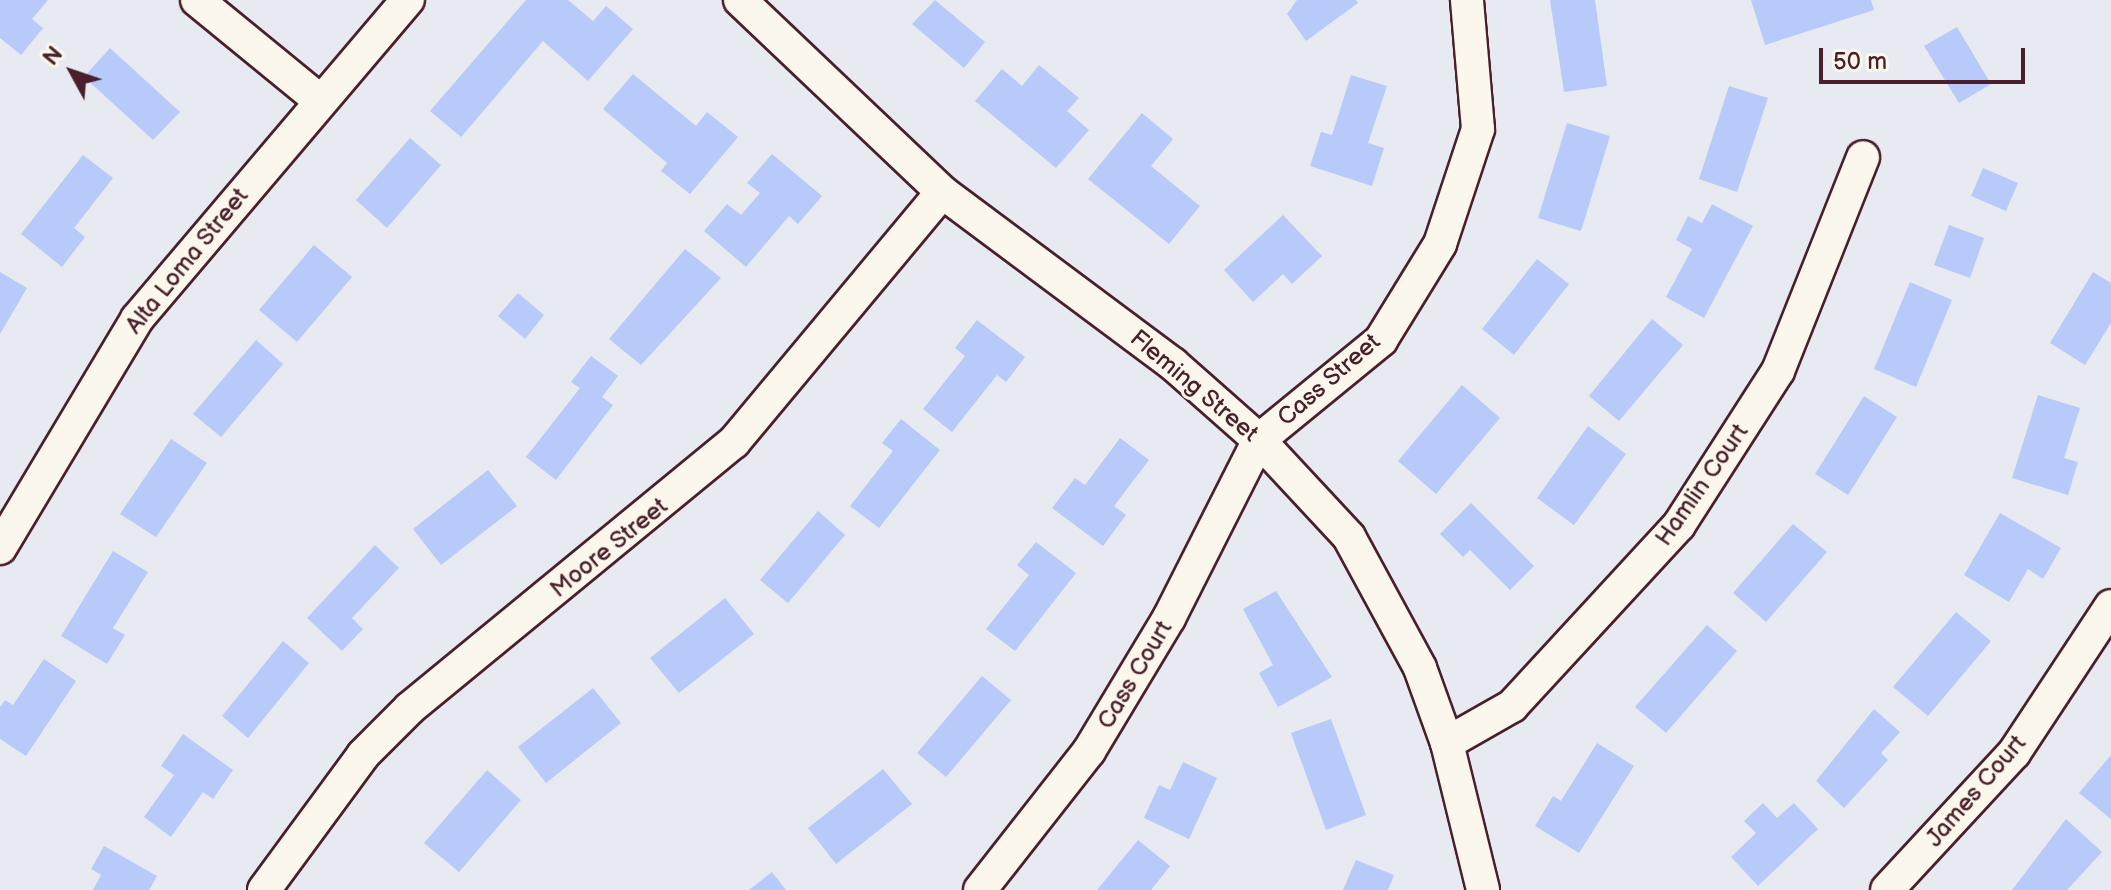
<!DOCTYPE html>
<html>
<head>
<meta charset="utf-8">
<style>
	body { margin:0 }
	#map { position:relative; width:2111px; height:890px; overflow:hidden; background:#e7eaf0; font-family:"Balsamiq Sans",sans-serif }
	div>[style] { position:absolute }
	.building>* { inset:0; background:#b7cafa }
	.roads { filter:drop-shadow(2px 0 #4a1f2b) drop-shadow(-2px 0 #4a1f2b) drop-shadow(0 2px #4a1f2b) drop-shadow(0 -2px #4a1f2b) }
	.minor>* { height:32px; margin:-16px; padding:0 16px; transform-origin:16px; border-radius:16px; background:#fbf7ec }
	span { translate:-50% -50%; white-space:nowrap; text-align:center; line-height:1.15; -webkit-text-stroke:6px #fbf7ec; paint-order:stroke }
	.street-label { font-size:24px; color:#4a1f2b }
	.north { position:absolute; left:32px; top:32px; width:80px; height:80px; -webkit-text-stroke:6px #fbf7ec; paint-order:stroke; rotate:310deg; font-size:22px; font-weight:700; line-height:32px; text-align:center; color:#4a1f2b }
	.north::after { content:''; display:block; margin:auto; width:28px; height:36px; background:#4a1f2b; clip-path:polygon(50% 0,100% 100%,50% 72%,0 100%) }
	.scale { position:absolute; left:1819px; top:48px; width:206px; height:36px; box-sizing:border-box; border:4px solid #4a1f2b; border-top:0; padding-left:10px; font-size:24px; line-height:28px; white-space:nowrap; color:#4a1f2b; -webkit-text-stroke:6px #fbf7ec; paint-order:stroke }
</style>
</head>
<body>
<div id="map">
	<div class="building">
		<div style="clip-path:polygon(0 0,48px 0,32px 19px,43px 28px,21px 55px,0 38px)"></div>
		<div style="clip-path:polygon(526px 0,568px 0,593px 21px,606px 6px,633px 29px,588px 81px,543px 41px,461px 137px,430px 111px)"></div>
		<div style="clip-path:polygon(935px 0,985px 42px,964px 68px,912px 24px)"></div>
		<div style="clip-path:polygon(1297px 0,1356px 0,1358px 3px,1306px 41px,1287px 14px)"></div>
		<div style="clip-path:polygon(1550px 0,1595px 0,1607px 86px,1564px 92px)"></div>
		<div style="clip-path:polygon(1751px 0,1871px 0,1874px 10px,1765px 45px)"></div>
		<div style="clip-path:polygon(1957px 27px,1991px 84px,1959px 103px,1924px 46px)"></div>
		<div style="clip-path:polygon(110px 48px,180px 112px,153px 140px,84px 77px)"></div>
		<div style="clip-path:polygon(1039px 65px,1079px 98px,1067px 111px,1089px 130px,1056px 168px,975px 101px,1002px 69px,1022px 86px)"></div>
		<div style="clip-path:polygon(633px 74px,696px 126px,707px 112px,738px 137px,690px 194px,661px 171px,667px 163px,603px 109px)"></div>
		<div style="clip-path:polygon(1351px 75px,1387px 86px,1368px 143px,1384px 148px,1372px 186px,1310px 166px,1321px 132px,1332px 135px)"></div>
		<div style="clip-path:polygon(1729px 86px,1768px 98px,1737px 192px,1699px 179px)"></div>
		<div style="clip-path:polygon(1142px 113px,1173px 139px,1151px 166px,1200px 206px,1169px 244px,1088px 179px)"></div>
		<div style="clip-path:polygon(1567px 123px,1610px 136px,1581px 231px,1538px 218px)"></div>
		<div style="clip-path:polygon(410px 138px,441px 165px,387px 228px,356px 200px)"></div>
		<div style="clip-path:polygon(772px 154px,822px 196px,798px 224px,789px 216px,746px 267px,704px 231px,727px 204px,741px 215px,760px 193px,747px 183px)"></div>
		<div style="clip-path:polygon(83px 155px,113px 178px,74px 228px,85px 237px,62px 267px,21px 234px)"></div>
		<div style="clip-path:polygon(1983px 168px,2018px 183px,2006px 211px,1971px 196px)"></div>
		<div style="clip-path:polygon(1712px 204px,1753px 226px,1704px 318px,1666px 297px,1692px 249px,1676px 240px,1688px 216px,1702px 223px)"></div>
		<div style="clip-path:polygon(1283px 215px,1322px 256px,1292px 284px,1283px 274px,1253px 302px,1224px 270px)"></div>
		<div style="clip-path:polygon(1949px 225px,1984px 238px,1970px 278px,1934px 265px)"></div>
		<div style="clip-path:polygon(314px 245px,352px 277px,297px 342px,259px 310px)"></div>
		<div style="clip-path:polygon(685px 249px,721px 278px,641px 365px,609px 339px)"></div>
		<div style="clip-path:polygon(1537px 259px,1569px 284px,1514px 355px,1482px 329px)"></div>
		<div style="clip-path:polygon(0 272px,27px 288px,0 334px)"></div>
		<div style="clip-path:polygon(2093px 272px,2111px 283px,2111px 323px,2085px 365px,2050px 343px)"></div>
		<div style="clip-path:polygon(1910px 282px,1952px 300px,1916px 387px,1874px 369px)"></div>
		<div style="clip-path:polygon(518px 293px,544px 315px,525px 339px,498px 316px)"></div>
		<div style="clip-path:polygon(1652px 319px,1683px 345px,1619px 421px,1589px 396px)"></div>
		<div style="clip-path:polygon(977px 320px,1025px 357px,1006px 382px,997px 375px,952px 432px,923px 409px,965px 356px,955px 348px)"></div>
		<div style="clip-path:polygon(256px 340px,283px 364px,221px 437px,193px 414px)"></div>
		<div style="clip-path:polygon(591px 356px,618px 376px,602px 397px,613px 405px,556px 480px,526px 457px,580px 388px,571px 382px)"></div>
		<div style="clip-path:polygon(1462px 385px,1500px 418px,1436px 494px,1398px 461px)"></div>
		<div style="clip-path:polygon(2038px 395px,2080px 408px,2064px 458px,2078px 462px,2068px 495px,2012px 478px)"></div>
		<div style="clip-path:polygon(1864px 396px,1897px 417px,1848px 495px,1815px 474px)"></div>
		<div style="clip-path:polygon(901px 419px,940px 450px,879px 528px,850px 506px,893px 451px,882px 443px)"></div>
		<div style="clip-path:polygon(1588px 426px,1626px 454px,1574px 525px,1537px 498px)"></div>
		<div style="clip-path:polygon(1120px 438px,1149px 460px,1114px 506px,1126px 515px,1103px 546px,1052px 508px,1075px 478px,1085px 485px)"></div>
		<div style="clip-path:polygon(171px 439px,207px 463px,156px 537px,120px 514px)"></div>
		<div style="clip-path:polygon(488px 470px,517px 506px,441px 565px,413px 529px)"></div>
		<div style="clip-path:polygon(1471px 503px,1534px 566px,1510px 590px,1470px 550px,1463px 557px,1440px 534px)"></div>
		<div style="clip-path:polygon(818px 511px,845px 535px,788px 603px,760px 580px)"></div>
		<div style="clip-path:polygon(2000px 513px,2061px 548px,2043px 579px,2028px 569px,2009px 602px,1964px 575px)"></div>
		<div style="clip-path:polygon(1793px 524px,1827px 552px,1766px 622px,1733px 593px)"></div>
		<div style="clip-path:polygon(1036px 542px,1076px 573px,1015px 651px,986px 629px,1029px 575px,1017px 565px)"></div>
		<div style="clip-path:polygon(375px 545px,399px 568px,352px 618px,363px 629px,342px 651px,307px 618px)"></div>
		<div style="clip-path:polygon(113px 551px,148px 572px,113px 628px,125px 635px,107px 664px,61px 636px)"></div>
		<div style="clip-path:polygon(1276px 591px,1332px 677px,1278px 707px,1259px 673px,1273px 665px,1243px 609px)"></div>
		<div style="clip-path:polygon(725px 598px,754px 634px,679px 693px,650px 658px)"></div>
		<div style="clip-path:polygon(1956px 612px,1991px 641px,1928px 716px,1893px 687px)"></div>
		<div style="clip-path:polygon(1707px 625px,1737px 651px,1666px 733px,1635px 707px)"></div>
		<div style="clip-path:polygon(283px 641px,309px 663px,248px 738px,222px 716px)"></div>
		<div style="clip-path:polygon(44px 659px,76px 681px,26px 756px,0 739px,0 707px,5px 700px,13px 705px)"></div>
		<div style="clip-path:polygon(982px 676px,1011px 700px,946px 777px,917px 753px)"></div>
		<div style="clip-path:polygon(593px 688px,621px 723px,546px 783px,518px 747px)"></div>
		<div style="clip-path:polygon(1874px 709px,1900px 732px,1881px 753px,1888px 760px,1844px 808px,1816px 781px)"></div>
		<div style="clip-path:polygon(1331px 719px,1366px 815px,1326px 830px,1291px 733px)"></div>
		<div style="clip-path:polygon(183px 734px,233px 770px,213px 799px,203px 792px,171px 837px,144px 817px,174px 775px,161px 766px)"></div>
		<div style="clip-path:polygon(1597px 743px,1634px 766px,1579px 853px,1535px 826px,1553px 796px,1561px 801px)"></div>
		<div style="clip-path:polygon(2111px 755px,2111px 819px,2079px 793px)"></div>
		<div style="clip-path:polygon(1183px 762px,1217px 778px,1189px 839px,1144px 818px,1159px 785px,1170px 790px)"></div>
		<div style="clip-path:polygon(883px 769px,912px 804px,836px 864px,808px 828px)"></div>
		<div style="clip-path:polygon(487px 770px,521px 800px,459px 872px,424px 843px)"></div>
		<div style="clip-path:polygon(1763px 803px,1777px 818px,1794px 803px,1818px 829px,1758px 886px,1731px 857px,1756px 833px,1744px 821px)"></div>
		<div style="clip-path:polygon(2066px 819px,2102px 852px,2067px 890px,2012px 890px)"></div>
		<div style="clip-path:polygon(1138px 840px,1170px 866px,1151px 890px,1097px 890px)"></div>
		<div style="clip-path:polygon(104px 846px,157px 876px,149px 890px,93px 890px,101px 875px,91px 869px)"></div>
		<div style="clip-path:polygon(1356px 860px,1394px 875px,1388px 890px,1343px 890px)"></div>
		<div style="clip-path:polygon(772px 872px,786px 890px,749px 890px)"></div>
	</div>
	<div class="roads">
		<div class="minor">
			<div style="left:197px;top:0;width:156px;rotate:39.3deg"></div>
			<div style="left:740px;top:0;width:279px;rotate:43.5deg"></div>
			<div style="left:942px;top:192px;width:288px;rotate:36.7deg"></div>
			<div style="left:1173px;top:364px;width:115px;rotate:41.5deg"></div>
			<div style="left:1259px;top:440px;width:132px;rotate:47.1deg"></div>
			<div style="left:1349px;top:537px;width:149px;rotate:61.5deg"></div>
			<div style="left:1420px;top:668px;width:80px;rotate:70.2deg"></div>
			<div style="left:1447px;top:743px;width:151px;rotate:76.2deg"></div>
			<div style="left:0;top:548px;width:267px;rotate:-59.1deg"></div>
			<div style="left:137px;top:319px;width:419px;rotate:-49.7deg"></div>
			<div style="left:1447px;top:743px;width:75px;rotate:-29.6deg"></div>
			<div style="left:1512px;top:706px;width:246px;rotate:-47.3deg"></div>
			<div style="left:1679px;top:525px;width:183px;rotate:-57.3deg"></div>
			<div style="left:1778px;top:371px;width:230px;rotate:-68.3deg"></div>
			<div style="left:264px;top:890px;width:167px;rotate:-53.7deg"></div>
			<div style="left:363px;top:755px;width:66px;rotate:-45deg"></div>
			<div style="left:410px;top:708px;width:419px;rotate:-39.4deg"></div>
			<div style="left:734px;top:442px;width:325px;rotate:-50.2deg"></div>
			<div style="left:980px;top:890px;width:177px;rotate:-51.9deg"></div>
			<div style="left:1089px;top:751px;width:155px;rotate:-59deg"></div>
			<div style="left:1169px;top:618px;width:199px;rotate:-63.2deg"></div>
			<div style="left:1259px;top:440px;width:158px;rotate:-39.3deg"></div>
			<div style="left:1381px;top:340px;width:113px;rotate:-58.4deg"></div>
			<div style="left:1440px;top:244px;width:121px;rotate:-71.7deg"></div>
			<div style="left:1478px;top:129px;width:129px;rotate:-94.9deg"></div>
			<div style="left:1887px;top:890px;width:187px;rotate:-47.2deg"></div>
			<div style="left:2014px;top:753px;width:176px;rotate:-56.6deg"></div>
		</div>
	</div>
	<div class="street-label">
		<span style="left:187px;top:261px;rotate:-51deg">Alta Loma Street</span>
		<span style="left:1329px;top:380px;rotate:-41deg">Cass Street</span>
		<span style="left:1194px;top:386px;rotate:40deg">Fleming Street</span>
		<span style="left:1702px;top:485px;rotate:-55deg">Hamlin Court</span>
		<span style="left:609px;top:548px;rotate:-39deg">Moore Street</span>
		<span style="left:1135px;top:675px;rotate:-59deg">Cass Court</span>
		<span style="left:1976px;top:791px;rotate:-49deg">James Court</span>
	</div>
	<div class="north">N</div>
	<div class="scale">50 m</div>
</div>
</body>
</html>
